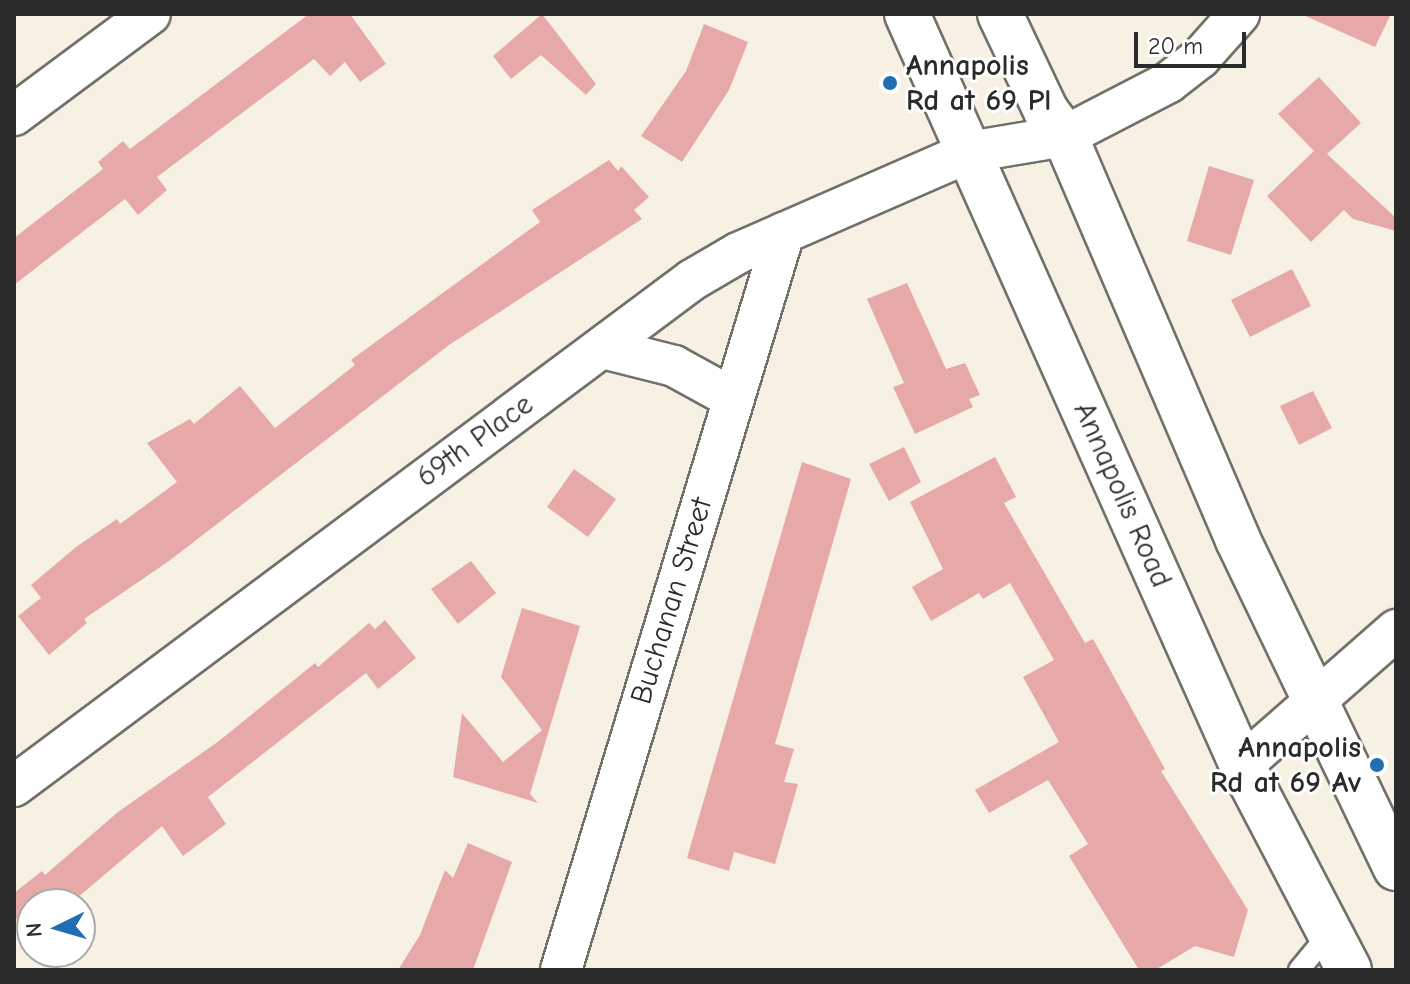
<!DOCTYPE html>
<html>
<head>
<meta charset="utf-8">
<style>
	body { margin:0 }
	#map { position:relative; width:1410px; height:984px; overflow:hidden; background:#f6f1e2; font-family:"Comic Neue",sans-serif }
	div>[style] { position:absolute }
	.building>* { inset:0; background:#e7a9a7 }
	.roads { filter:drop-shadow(2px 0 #72706b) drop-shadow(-2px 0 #72706b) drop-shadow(0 2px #72706b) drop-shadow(0 -2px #72706b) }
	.lane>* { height:20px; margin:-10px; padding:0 10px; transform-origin:10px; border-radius:10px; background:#fff }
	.street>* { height:40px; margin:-20px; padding:0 20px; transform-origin:20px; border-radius:20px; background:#fff }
	.primary>* { height:44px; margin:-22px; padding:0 22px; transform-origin:22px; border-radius:22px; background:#fff }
	.dots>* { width:22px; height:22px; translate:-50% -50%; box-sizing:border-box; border:4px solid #fff; border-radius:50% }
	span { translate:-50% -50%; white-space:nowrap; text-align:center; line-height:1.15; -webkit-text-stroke:6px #fff; paint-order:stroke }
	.poi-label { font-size:30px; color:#2b2b2b; font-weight:700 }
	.left { translate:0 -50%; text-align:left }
	.right { translate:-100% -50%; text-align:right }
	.street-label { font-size:30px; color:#2b2b2b }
	.frame { position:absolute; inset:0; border:16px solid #2b2b2b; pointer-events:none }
	.north { position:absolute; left:16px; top:888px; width:80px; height:80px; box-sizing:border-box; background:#fff; border:2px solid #aaa; border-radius:50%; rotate:265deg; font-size:22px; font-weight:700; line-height:32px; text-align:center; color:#2b2b2b }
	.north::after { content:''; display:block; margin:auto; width:28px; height:36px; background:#1f6fb2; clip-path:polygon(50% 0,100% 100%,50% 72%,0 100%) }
	.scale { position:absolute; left:1134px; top:32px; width:112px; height:36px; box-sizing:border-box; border:4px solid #2b2b2b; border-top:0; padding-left:10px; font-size:24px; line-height:28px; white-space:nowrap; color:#2b2b2b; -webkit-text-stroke:6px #fff; paint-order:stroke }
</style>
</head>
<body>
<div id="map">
	<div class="building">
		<div style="clip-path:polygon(309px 14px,350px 14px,386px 64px,360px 82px,345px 62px,330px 76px,314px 59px,157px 177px,167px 190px,138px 215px,125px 199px,14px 285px,14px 238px,103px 169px,98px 162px,123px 141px,130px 149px)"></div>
		<div style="clip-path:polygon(542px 14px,596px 84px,586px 95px,541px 55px,511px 79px,493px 56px)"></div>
		<div style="clip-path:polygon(1301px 14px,1391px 14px,1375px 47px)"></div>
		<div style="clip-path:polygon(704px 24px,748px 42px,729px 90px,682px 162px,641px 136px,686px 71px)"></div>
		<div style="clip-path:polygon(1319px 77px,1361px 123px,1327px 154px,1396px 218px,1396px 231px,1353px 219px,1344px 210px,1311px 242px,1267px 196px,1314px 151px,1278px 114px)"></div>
		<div style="clip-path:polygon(609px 160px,618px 171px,621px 166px,649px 197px,634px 210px,642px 219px,449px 345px,169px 561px,84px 619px,87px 623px,49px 655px,18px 616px,41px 598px,31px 585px,76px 547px,117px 519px,120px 524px,177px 482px,147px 443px,190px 419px,194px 424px,240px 386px,275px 428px,355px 365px,351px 360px,540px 222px,532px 210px)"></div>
		<div style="clip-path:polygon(1209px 166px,1254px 180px,1231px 255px,1187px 241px)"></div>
		<div style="clip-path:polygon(1292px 269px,1311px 306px,1250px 337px,1231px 300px)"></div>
		<div style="clip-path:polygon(907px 283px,946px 369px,965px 363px,980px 395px,969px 399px,973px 407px,915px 434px,893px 387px,904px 383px,867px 299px)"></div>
		<div style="clip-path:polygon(1313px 391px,1332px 428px,1299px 445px,1280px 406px)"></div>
		<div style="clip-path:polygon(904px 447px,921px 482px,889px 501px,869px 464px)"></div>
		<div style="clip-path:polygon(995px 457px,1016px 497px,1004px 503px,1085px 643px,1093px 639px,1165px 769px,1161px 771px,1248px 910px,1234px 957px,1195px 946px,1155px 970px,1139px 970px,1069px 856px,1088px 844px,1048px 780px,989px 813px,975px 790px,1059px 742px,1023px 677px,1054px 660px,1010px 583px,983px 599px,979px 593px,931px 621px,912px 587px,943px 569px,910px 502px)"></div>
		<div style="clip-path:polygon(802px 462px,851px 479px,775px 744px,794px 749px,784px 782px,798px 784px,775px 864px,734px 852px,729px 871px,687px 858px)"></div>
		<div style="clip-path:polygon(574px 469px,616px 499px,588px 537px,547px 507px)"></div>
		<div style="clip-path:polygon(471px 561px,496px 593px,458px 624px,431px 589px)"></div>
		<div style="clip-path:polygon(522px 608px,580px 626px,530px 794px,538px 803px,453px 777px,462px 713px,503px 762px,542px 730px,501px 677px)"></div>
		<div style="clip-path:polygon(385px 620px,416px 658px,378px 689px,366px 673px,208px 797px,226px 824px,183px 856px,162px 826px,70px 904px,32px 904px,32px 938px,14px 916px,14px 893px,42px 871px,45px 875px,118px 812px,219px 741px,315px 663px,318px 667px,369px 623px,375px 629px)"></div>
		<div style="clip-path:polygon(468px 843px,512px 862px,473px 970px,398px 970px,420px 935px,445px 870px,453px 878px)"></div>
		<div style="clip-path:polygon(43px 952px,74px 952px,54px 967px)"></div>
	</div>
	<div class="roads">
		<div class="lane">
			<div style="left:1299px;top:970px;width:45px;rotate:-50.4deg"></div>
		</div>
		<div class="street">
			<div style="left:14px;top:115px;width:169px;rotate:-36.6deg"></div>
			<div style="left:603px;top:348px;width:73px;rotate:14.2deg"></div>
			<div style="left:674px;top:366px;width:68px;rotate:28.8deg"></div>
			<div style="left:1242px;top:765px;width:205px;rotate:-41.2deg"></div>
			<div style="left:14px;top:786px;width:846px;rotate:-36.73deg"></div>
			<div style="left:692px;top:280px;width:53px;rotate:-30.4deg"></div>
			<div style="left:738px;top:253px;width:252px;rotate:-23.6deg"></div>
			<div style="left:969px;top:152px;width:97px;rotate:-9.5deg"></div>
			<div style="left:1065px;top:136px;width:117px;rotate:-27.4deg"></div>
			<div style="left:1169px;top:82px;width:39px;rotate:-38deg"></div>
			<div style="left:1200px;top:58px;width:59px;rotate:-48.4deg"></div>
			<div style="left:561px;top:970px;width:770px;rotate:-73.17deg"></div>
		</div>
		<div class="primary">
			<div style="left:907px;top:14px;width:822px;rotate:65.96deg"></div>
			<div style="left:1242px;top:765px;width:231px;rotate:62.4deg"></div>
			<div style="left:1000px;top:14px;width:107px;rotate:64.6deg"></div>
			<div style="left:1046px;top:111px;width:31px;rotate:53deg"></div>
			<div style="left:1065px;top:136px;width:439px;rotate:66.8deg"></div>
			<div style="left:1238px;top:540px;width:364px;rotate:64.3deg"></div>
		</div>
	</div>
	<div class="dots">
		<div style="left:890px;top:83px;background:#1f6fb2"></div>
		<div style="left:1377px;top:765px;background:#1f6fb2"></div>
	</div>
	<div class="poi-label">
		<span class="left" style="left:906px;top:83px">Annapolis<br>Rd at 69 Pl</span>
		<span class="right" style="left:1361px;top:765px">Annapolis<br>Rd at 69 Av</span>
	</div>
	<div class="street-label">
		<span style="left:475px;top:441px;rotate:-36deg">69th Place</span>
		<span style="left:1122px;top:495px;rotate:66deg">Annapolis Road</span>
		<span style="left:672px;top:601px;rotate:-73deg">Buchanan Street</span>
	</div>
	<div class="frame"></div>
	<div class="north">N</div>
	<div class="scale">20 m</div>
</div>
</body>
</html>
